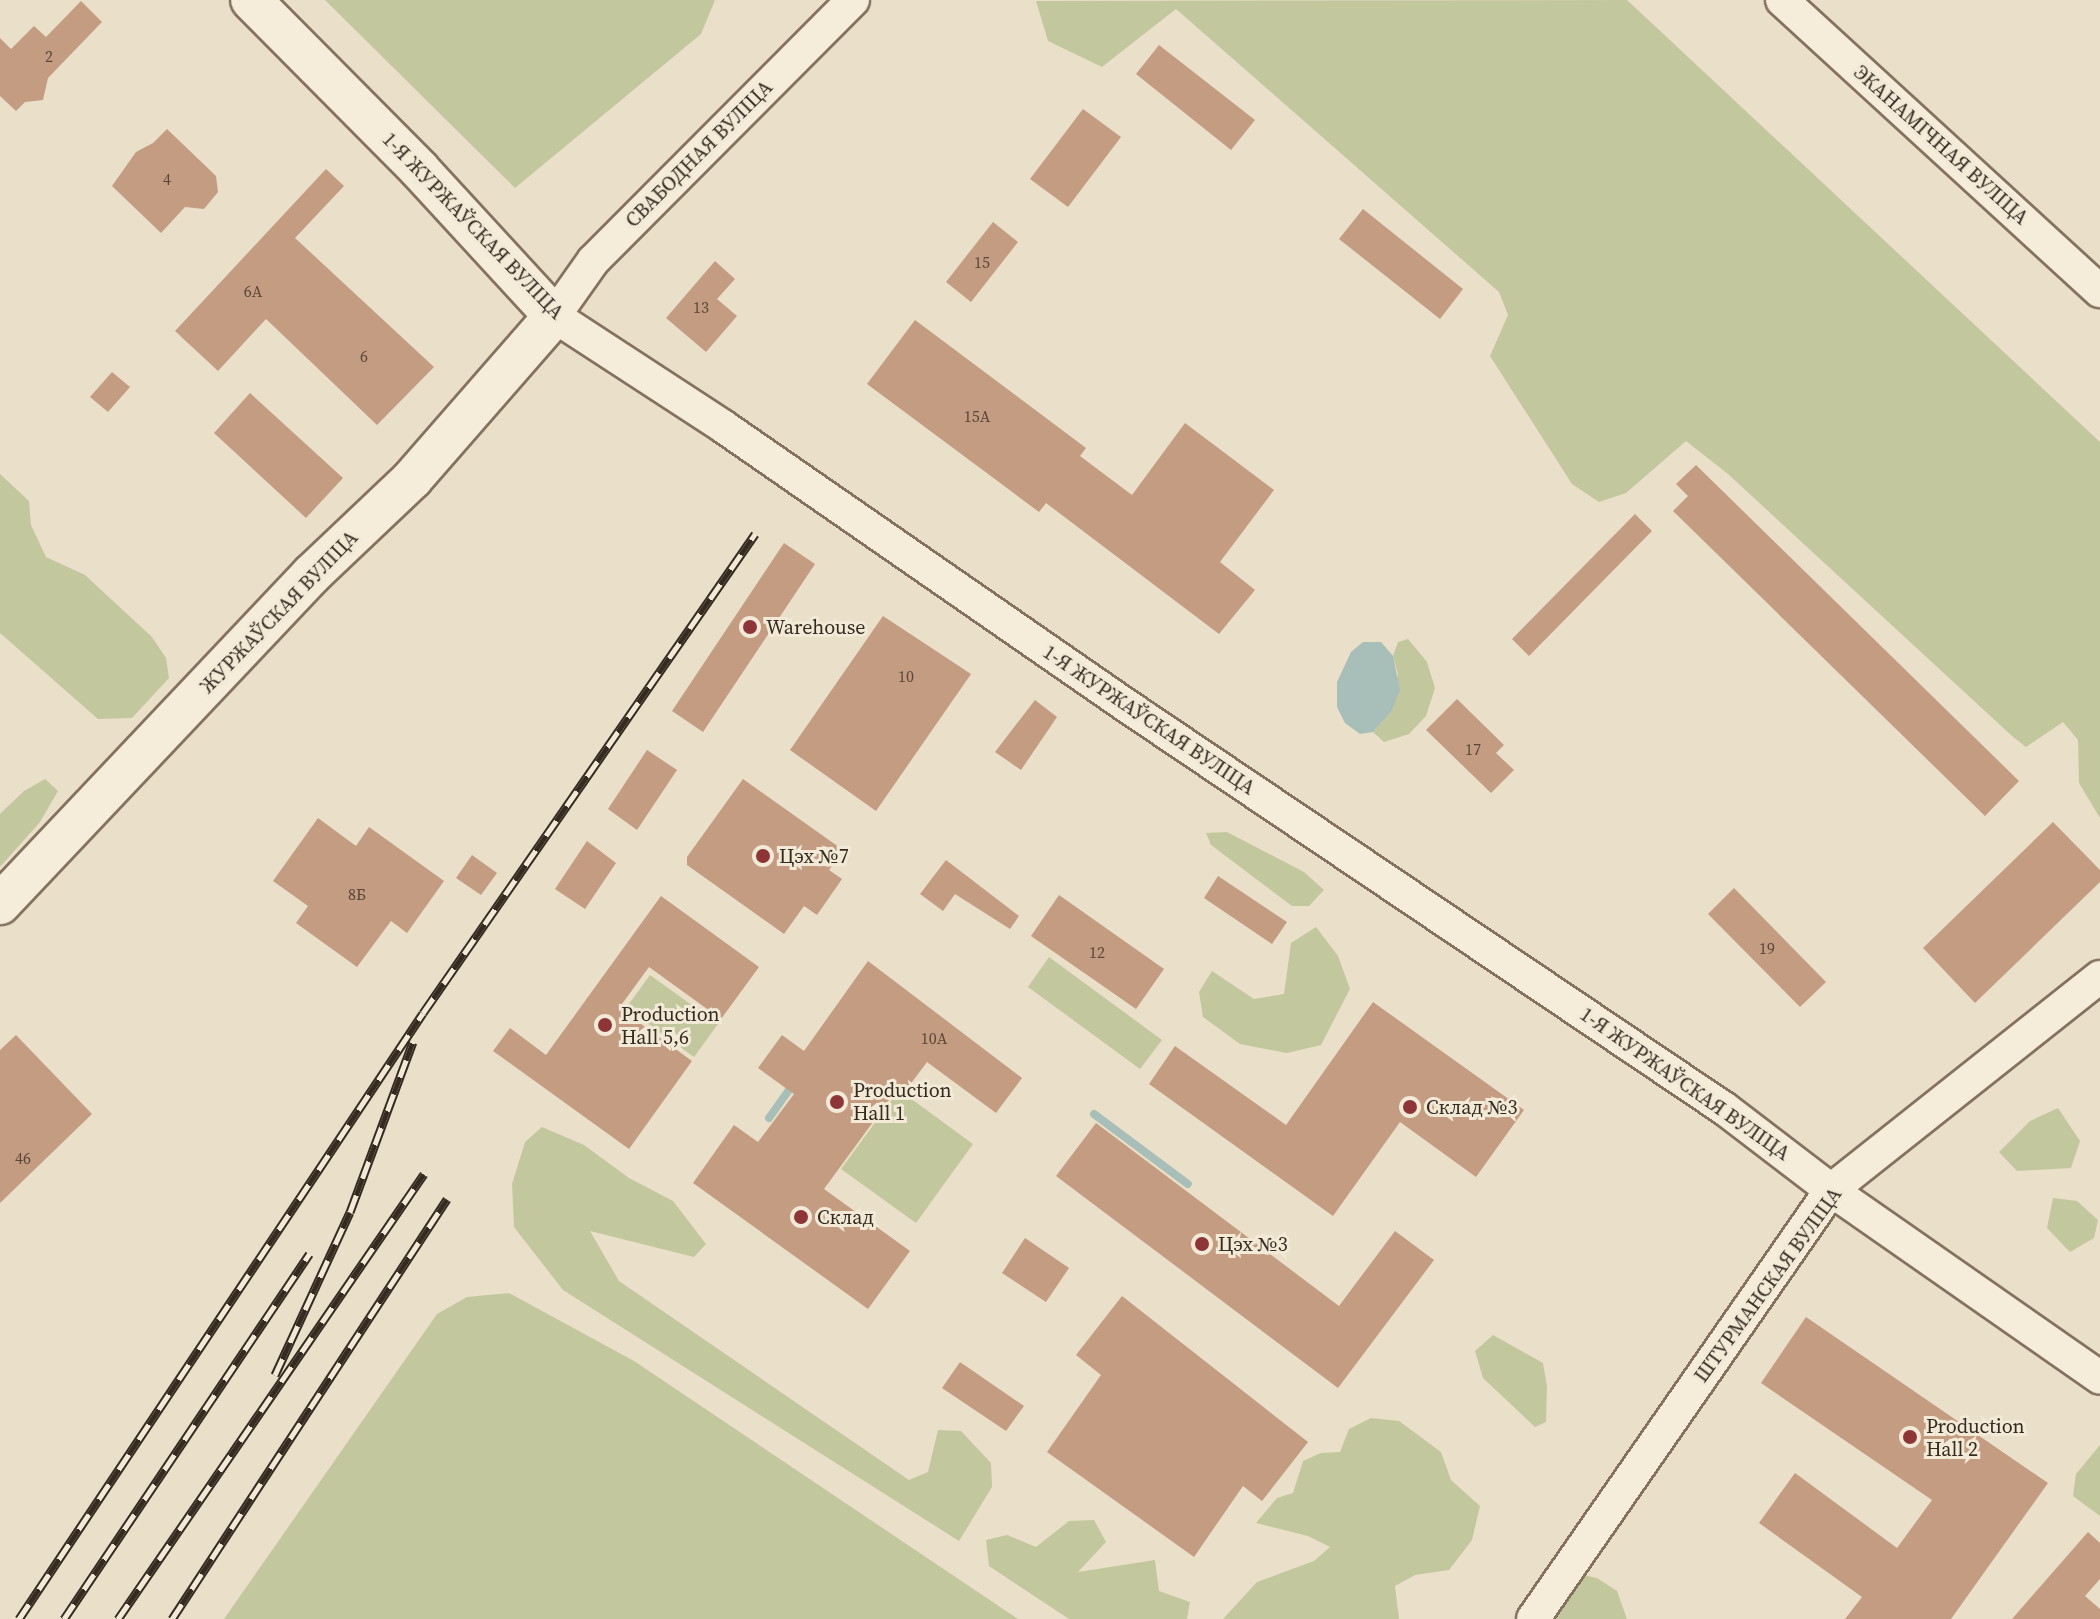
<!DOCTYPE html>
<html>
<head>
<meta charset="utf-8">
<style>
	body { margin:0 }
	#map { position:relative; width:2100px; height:1619px; overflow:hidden; background:#eadfc8; font-family:"Source Serif 4",serif }
	div>[style] { position:absolute }
	.green>* { inset:0; background:#c3c79d }
	.water>* { inset:0; background:#a8beb8 }
	.stream>* { height:8px; margin:-4px; padding:0 4px; transform-origin:4px; border-radius:4px; background:#a8beb8 }
	.building>* { inset:0; background:#c49c82 }
	.roads { filter:drop-shadow(2px 0 #84725f) drop-shadow(-2px 0 #84725f) drop-shadow(0 2px #84725f) drop-shadow(0 -2px #84725f) }
	.minor>* { height:32px; margin:-16px; padding:0 16px; transform-origin:16px; border-radius:16px; background:#f5edda }
	.tertiary>* { height:40px; margin:-20px; padding:0 20px; transform-origin:20px; border-radius:20px; background:#f5edda }
	.rail>* { height:9px; margin-top:-4.5px; transform-origin:0; background:repeating-linear-gradient(90deg,#f2ead7 0 18px,#362b21 0 36px); box-sizing:border-box; border-block:2px solid #362b21 }
	.dots>* { width:22px; height:22px; translate:-50% -50%; box-sizing:border-box; border:4px solid #f2ead7; border-radius:50% }
	span { translate:-50% -50%; white-space:nowrap; text-align:center; line-height:1.15; -webkit-text-stroke:6px #f2ead7; paint-order:stroke }
	.number-label { font-size:16px; color:#5a4739 }
	.number-label span { -webkit-text-stroke-width:0 }
	.street-label { font-size:20px; color:#362b21 }
	.poi-label { font-size:20px; color:#362b21 }
	.left { translate:0 -50%; text-align:left }
</style>
</head>
<body>
<div id="map">
	<div class="green">
		<div style="clip-path:polygon(325px 0,715px 0,701px 34px,515px 188px)"></div>
		<div style="clip-path:polygon(1627px 0,2100px 442px,2100px 818px,2079px 783px,2078px 740px,2063px 722px,2026px 747px,2012px 736px,1728px 474px,1686px 441px,1626px 493px,1599px 502px,1572px 484px,1490px 356px,1508px 315px,1499px 292px,1176px 9px,1102px 67px,1048px 41px,1036px 1px)"></div>
		<div style="clip-path:polygon(0 474px,29px 501px,31px 525px,46px 557px,85px 575px,152px 637px,166px 658px,169px 678px,132px 718px,98px 719px,0 633px)"></div>
		<div style="clip-path:polygon(1408px 639px,1427px 662px,1435px 688px,1426px 716px,1409px 734px,1384px 742px,1373px 732px,1391px 712px,1398px 674px,1393px 656px,1398px 642px)"></div>
		<div style="clip-path:polygon(45px 779px,58px 791px,40px 822px,0 867px,0 814px,24px 791px)"></div>
		<div style="clip-path:polygon(1227px 832px,1304px 872px,1324px 890px,1309px 906px,1292px 906px,1211px 845px,1206px 833px)"></div>
		<div style="clip-path:polygon(1316px 927px,1338px 956px,1350px 989px,1321px 1045px,1287px 1053px,1240px 1044px,1203px 1017px,1199px 992px,1212px 971px,1254px 999px,1284px 994px,1291px 943px)"></div>
		<div style="clip-path:polygon(1049px 957px,1162px 1040px,1140px 1069px,1028px 987px)"></div>
		<div style="clip-path:polygon(650px 975px,718px 1024px,694px 1057px,626px 1008px)"></div>
		<div style="clip-path:polygon(899px 1090px,973px 1144px,916px 1223px,841px 1169px)"></div>
		<div style="clip-path:polygon(2058px 1108px,2080px 1141px,2071px 1168px,2017px 1171px,1999px 1152px,2030px 1121px)"></div>
		<div style="clip-path:polygon(542px 1127px,584px 1145px,629px 1178px,673px 1201px,706px 1244px,694px 1257px,590px 1231px,619px 1281px,909px 1480px,928px 1472px,938px 1430px,961px 1431px,991px 1463px,992px 1487px,959px 1541px,563px 1290px,514px 1227px,512px 1184px,525px 1142px)"></div>
		<div style="clip-path:polygon(2053px 1198px,2077px 1201px,2098px 1220px,2094px 1238px,2070px 1252px,2047px 1228px)"></div>
		<div style="clip-path:polygon(509px 1293px,634px 1361px,1018px 1619px,224px 1619px,437px 1314px,467px 1297px)"></div>
		<div style="clip-path:polygon(1493px 1335px,1543px 1363px,1547px 1386px,1546px 1422px,1535px 1427px,1483px 1378px,1475px 1351px)"></div>
		<div style="clip-path:polygon(1371px 1418px,1399px 1421px,1441px 1452px,1451px 1480px,1480px 1506px,1472px 1540px,1449px 1570px,1415px 1575px,1395px 1586px,1399px 1619px,1223px 1619px,1257px 1582px,1314px 1561px,1330px 1547px,1308px 1536px,1256px 1523px,1277px 1498px,1293px 1493px,1303px 1461px,1321px 1453px,1340px 1452px,1349px 1429px)"></div>
		<div style="clip-path:polygon(2100px 1445px,2100px 1516px,2073px 1496px,2076px 1474px)"></div>
		<div style="clip-path:polygon(1094px 1520px,1106px 1542px,1078px 1572px,1155px 1560px,1159px 1591px,1190px 1602px,1187px 1619px,1069px 1619px,989px 1566px,986px 1540px,1007px 1535px,1036px 1547px,1069px 1521px)"></div>
		<div style="clip-path:polygon(1579px 1574px,1597px 1578px,1617px 1591px,1627px 1619px,1546px 1619px)"></div>
	</div>
	<div class="water">
		<div style="clip-path:polygon(1363px 642px,1381px 642px,1393px 656px,1400px 690px,1391px 712px,1373px 732px,1360px 734px,1345px 723px,1337px 707px,1337px 682px,1351px 652px)"></div>
	</div>
	<div class="stream">
		<div style="left:1094px;top:1114px;width:117px;rotate:36.7deg"></div>
		<div style="left:769px;top:1118px;width:43px;rotate:-54.5deg"></div>
	</div>
	<div class="building">
		<div style="clip-path:polygon(81px 1px,102px 22px,48px 78px,43px 100px,25px 102px,16px 111px,0 96px,0 38px,11px 49px,34px 26px,46px 37px)"></div>
		<div style="clip-path:polygon(1159px 45px,1255px 120px,1231px 150px,1136px 74px)"></div>
		<div style="clip-path:polygon(1083px 109px,1121px 137px,1068px 207px,1030px 179px)"></div>
		<div style="clip-path:polygon(167px 129px,216px 176px,218px 192px,204px 209px,185px 207px,161px 233px,112px 186px,136px 152px,153px 143px)"></div>
		<div style="clip-path:polygon(326px 169px,344px 186px,295px 238px,434px 367px,377px 425px,266px 319px,218px 371px,175px 331px)"></div>
		<div style="clip-path:polygon(1363px 209px,1463px 289px,1440px 319px,1339px 239px)"></div>
		<div style="clip-path:polygon(993px 222px,1018px 242px,971px 302px,946px 282px)"></div>
		<div style="clip-path:polygon(715px 261px,735px 279px,717px 299px,737px 316px,706px 352px,666px 318px)"></div>
		<div style="clip-path:polygon(915px 320px,1086px 448px,1080px 456px,1132px 495px,1185px 423px,1274px 490px,1220px 562px,1255px 590px,1219px 634px,1046px 503px,1039px 512px,867px 384px)"></div>
		<div style="clip-path:polygon(112px 372px,130px 387px,108px 412px,90px 397px)"></div>
		<div style="clip-path:polygon(250px 393px,343px 478px,306px 518px,214px 433px)"></div>
		<div style="clip-path:polygon(1696px 465px,2019px 781px,1985px 816px,1673px 511px,1688px 496px,1676px 484px)"></div>
		<div style="clip-path:polygon(1635px 514px,1652px 531px,1529px 656px,1512px 639px)"></div>
		<div style="clip-path:polygon(784px 543px,815px 564px,703px 732px,672px 711px)"></div>
		<div style="clip-path:polygon(883px 616px,971px 674px,876px 811px,790px 750px)"></div>
		<div style="clip-path:polygon(1457px 699px,1504px 745px,1496px 753px,1514px 770px,1491px 793px,1426px 730px)"></div>
		<div style="clip-path:polygon(1035px 700px,1057px 717px,1021px 770px,995px 752px)"></div>
		<div style="clip-path:polygon(647px 750px,677px 770px,637px 830px,608px 809px)"></div>
		<div style="clip-path:polygon(743px 779px,843px 850px,829px 870px,842px 879px,817px 915px,804px 906px,784px 934px,687px 865px,687px 857px)"></div>
		<div style="clip-path:polygon(318px 818px,356px 846px,369px 827px,444px 881px,407px 933px,391px 921px,357px 967px,296px 923px,308px 906px,273px 881px)"></div>
		<div style="clip-path:polygon(2053px 822px,2100px 870px,2100px 882px,1975px 1003px,1923px 948px)"></div>
		<div style="clip-path:polygon(587px 841px,616px 863px,585px 909px,555px 889px)"></div>
		<div style="clip-path:polygon(472px 855px,497px 873px,481px 895px,456px 878px)"></div>
		<div style="clip-path:polygon(946px 860px,1019px 916px,1010px 929px,955px 894px,943px 911px,920px 894px)"></div>
		<div style="clip-path:polygon(1218px 876px,1287px 922px,1272px 944px,1204px 898px)"></div>
		<div style="clip-path:polygon(1734px 888px,1826px 982px,1800px 1007px,1708px 914px)"></div>
		<div style="clip-path:polygon(1059px 895px,1164px 969px,1136px 1009px,1031px 936px)"></div>
		<div style="clip-path:polygon(661px 896px,759px 967px,721px 1019px,649px 967px,619px 1008px,692px 1061px,629px 1149px,493px 1051px,510px 1028px,546px 1055px)"></div>
		<div style="clip-path:polygon(868px 961px,1022px 1078px,996px 1113px,927px 1062px,906px 1090px,900px 1085px,824px 1189px,910px 1251px,868px 1309px,693px 1183px,734px 1125px,758px 1142px,794px 1094px,758px 1068px,782px 1035px,804px 1051px)"></div>
		<div style="clip-path:polygon(1373px 1002px,1524px 1110px,1476px 1177px,1400px 1122px,1333px 1216px,1149px 1084px,1175px 1046px,1286px 1125px)"></div>
		<div style="clip-path:polygon(16px 1035px,92px 1114px,0 1203px,0 1050px)"></div>
		<div style="clip-path:polygon(1096px 1123px,1339px 1306px,1395px 1231px,1434px 1260px,1338px 1388px,1056px 1176px)"></div>
		<div style="clip-path:polygon(1025px 1238px,1069px 1268px,1046px 1302px,1002px 1273px)"></div>
		<div style="clip-path:polygon(1122px 1296px,1308px 1442px,1262px 1501px,1243px 1486px,1194px 1557px,1047px 1452px,1101px 1375px,1076px 1355px)"></div>
		<div style="clip-path:polygon(1806px 1317px,2048px 1483px,1951px 1619px,1845px 1619px,1862px 1597px,1759px 1523px,1795px 1473px,1897px 1548px,1932px 1500px,1761px 1383px)"></div>
		<div style="clip-path:polygon(960px 1362px,1024px 1406px,1006px 1431px,942px 1388px)"></div>
		<div style="clip-path:polygon(2088px 1532px,2100px 1543px,2100px 1579px,2085px 1596px,2100px 1609px,2100px 1619px,2012px 1619px)"></div>
	</div>
	<div class="roads">
		<div class="minor">
			<div style="left:853px;top:0;width:368px;rotate:134.9deg"></div>
			<div style="left:593px;top:261px;width:67px;rotate:125.3deg"></div>
			<div style="left:554px;top:316px;width:203px;rotate:33.1deg"></div>
			<div style="left:724px;top:427px;width:490px;rotate:34.7deg"></div>
			<div style="left:1127px;top:706px;width:721px;rotate:33.98deg"></div>
			<div style="left:1725px;top:1109px;width:133px;rotate:37.4deg"></div>
			<div style="left:1831px;top:1190px;width:328px;rotate:34.9deg"></div>
			<div style="left:1782px;top:0;width:431px;rotate:42.5deg"></div>
			<div style="left:1533px;top:1619px;width:522px;rotate:-55.21deg"></div>
			<div style="left:1831px;top:1190px;width:343px;rotate:-38.4deg"></div>
		</div>
		<div class="tertiary">
			<div style="left:0;top:904px;width:454px;rotate:-46.6deg"></div>
			<div style="left:312px;top:574px;width:138px;rotate:-43.5deg"></div>
			<div style="left:412px;top:479px;width:216px;rotate:-48.9deg"></div>
			<div style="left:554px;top:316px;width:200px;rotate:-132.6deg"></div>
			<div style="left:419px;top:169px;width:238px;rotate:-134.8deg"></div>
		</div>
	</div>
	<div class="rail">
		<div style="left:275px;top:1375px;width:179px;rotate:-65.3deg"></div>
		<div style="left:350px;top:1212px;width:181px;rotate:-69.7deg"></div>
		<div style="left:19px;top:1619px;width:728px;rotate:-56.31deg"></div>
		<div style="left:423px;top:1013px;width:583px;rotate:-55.27deg"></div>
		<div style="left:64px;top:1619px;width:440px;rotate:-56.1deg"></div>
		<div style="left:118px;top:1619px;width:540px;rotate:-55.49deg"></div>
		<div style="left:172px;top:1619px;width:502px;rotate:-56.78deg"></div>
	</div>
	<div class="dots">
		<div style="left:750px;top:627px;background:#8d3537"></div>
		<div style="left:763px;top:856px;background:#8d3537"></div>
		<div style="left:605px;top:1025px;background:#8d3537"></div>
		<div style="left:837px;top:1102px;background:#8d3537"></div>
		<div style="left:1410px;top:1107px;background:#8d3537"></div>
		<div style="left:801px;top:1217px;background:#8d3537"></div>
		<div style="left:1202px;top:1244px;background:#8d3537"></div>
		<div style="left:1910px;top:1437px;background:#8d3537"></div>
	</div>
	<div class="number-label">
		<span style="left:49px;top:56px">2</span>
		<span style="left:167px;top:179px">4</span>
		<span style="left:982px;top:262px">15</span>
		<span style="left:253px;top:291px">6А</span>
		<span style="left:701px;top:307px">13</span>
		<span style="left:364px;top:356px">6</span>
		<span style="left:977px;top:416px">15А</span>
		<span style="left:906px;top:676px">10</span>
		<span style="left:1473px;top:749px">17</span>
		<span style="left:357px;top:894px">8Б</span>
		<span style="left:1767px;top:948px">19</span>
		<span style="left:1097px;top:952px">12</span>
		<span style="left:934px;top:1038px">10А</span>
		<span style="left:23px;top:1158px">46</span>
	</div>
	<div class="street-label">
		<span style="left:1941px;top:145px;rotate:42deg">ЭКАНАМІЧНАЯ ВУЛІЦА</span>
		<span style="left:699px;top:154px;rotate:-45deg">СВАБОДНАЯ ВУЛІЦА</span>
		<span style="left:473px;top:226px;rotate:46deg">1-Я ЖУРЖАЎСКАЯ ВУЛІЦА</span>
		<span style="left:279px;top:612px;rotate:-46deg">ЖУРЖАЎСКАЯ ВУЛІЦА</span>
		<span style="left:1149px;top:720px;rotate:34deg">1-Я ЖУРЖАЎСКАЯ ВУЛІЦА</span>
		<span style="left:1685px;top:1084px;rotate:35deg">1-Я ЖУРЖАЎСКАЯ ВУЛІЦА</span>
		<span style="left:1768px;top:1285px;rotate:-54deg">ШТУРМАНСКАЯ ВУЛІЦА</span>
	</div>
	<div class="poi-label">
		<span class="left" style="left:766px;top:627px">Warehouse</span>
		<span class="left" style="left:779px;top:856px">Цэх №7</span>
		<span class="left" style="left:621px;top:1026px">Production<br>Hall 5,6</span>
		<span class="left" style="left:853px;top:1102px">Production<br>Hall 1</span>
		<span class="left" style="left:1426px;top:1107px">Склад №3</span>
		<span class="left" style="left:817px;top:1217px">Склад</span>
		<span class="left" style="left:1218px;top:1244px">Цэх №3</span>
		<span class="left" style="left:1926px;top:1438px">Production<br>Hall 2</span>
	</div>
</div>
</body>
</html>
